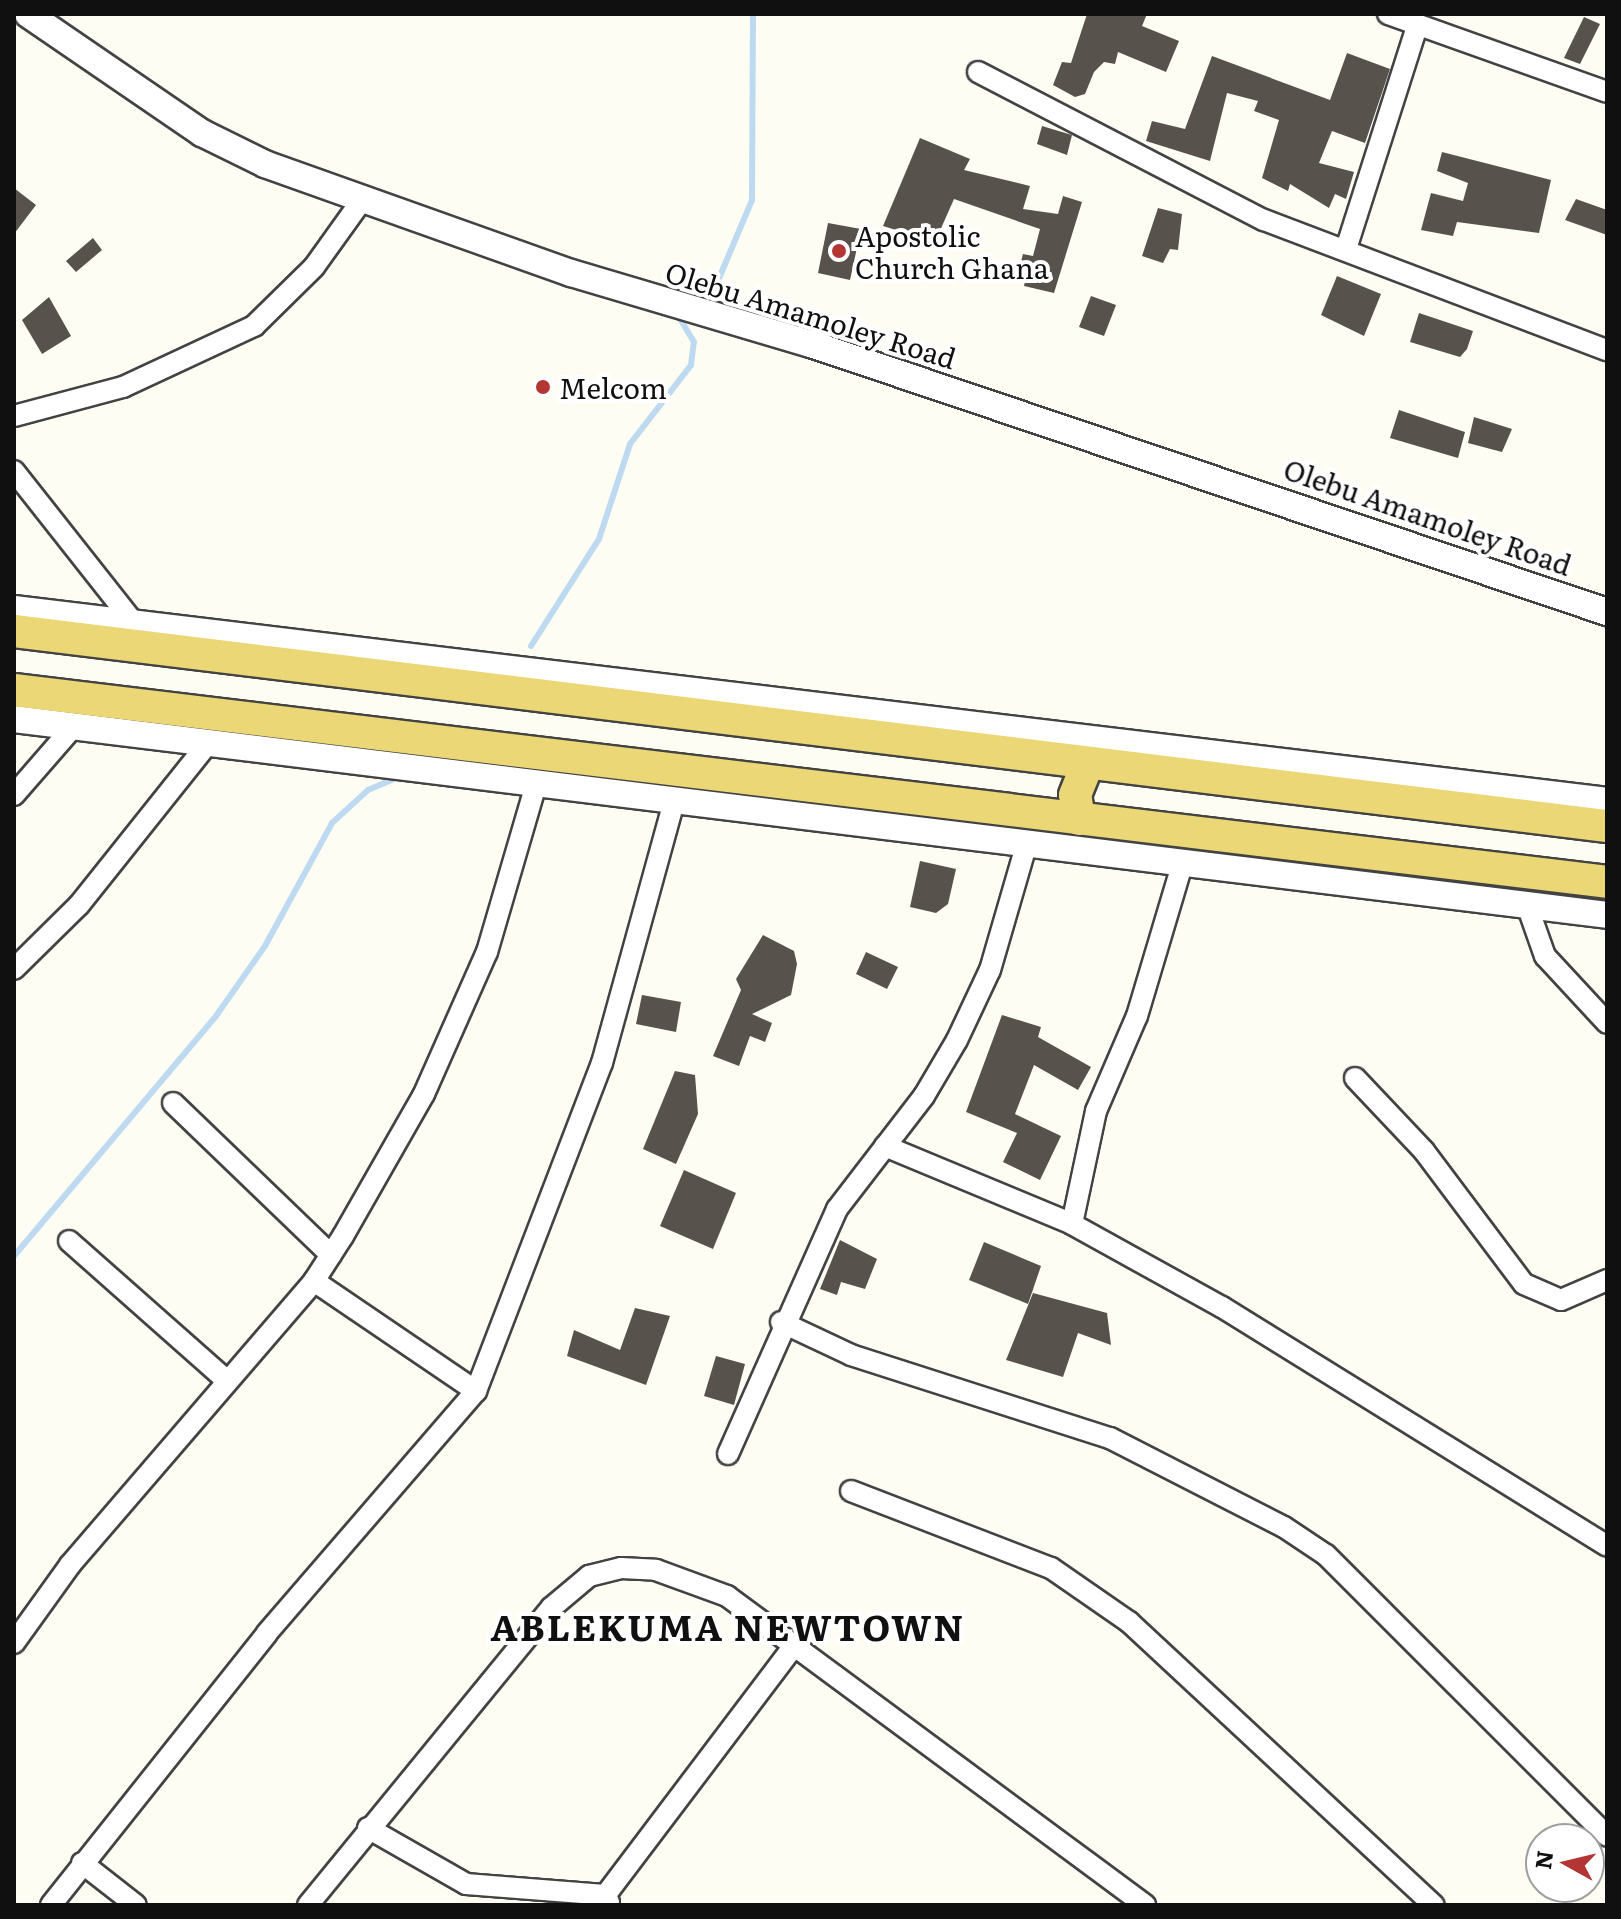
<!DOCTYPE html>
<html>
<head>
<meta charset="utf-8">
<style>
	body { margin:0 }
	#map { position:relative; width:1621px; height:1919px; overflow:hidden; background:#fefdf4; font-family:Literata,serif }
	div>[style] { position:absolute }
	.stream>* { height:6px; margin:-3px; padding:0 3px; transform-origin:3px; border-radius:3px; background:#bddaf1 }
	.building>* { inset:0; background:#58524d }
	.roads { filter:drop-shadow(2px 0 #434343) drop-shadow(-2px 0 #434343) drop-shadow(0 2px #434343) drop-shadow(0 -2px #434343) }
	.minor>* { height:20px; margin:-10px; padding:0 10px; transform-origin:10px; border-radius:10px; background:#fff }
	.tertiary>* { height:26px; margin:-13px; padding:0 13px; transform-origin:13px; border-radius:13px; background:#fff }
	.primary>* { height:32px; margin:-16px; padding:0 16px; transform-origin:16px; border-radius:16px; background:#ecd776 }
	.dots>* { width:22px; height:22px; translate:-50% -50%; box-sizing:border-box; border:4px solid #fff; border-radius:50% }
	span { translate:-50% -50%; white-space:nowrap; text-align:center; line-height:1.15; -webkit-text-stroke:8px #fff; paint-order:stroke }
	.poi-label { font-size:28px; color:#101010 }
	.left { translate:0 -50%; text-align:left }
	.street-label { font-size:28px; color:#101010 }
	.district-label { font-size:36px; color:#101010; font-weight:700; letter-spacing:2px }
	.frame { position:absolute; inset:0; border:16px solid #101010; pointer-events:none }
	.north { position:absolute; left:1525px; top:1823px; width:80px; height:80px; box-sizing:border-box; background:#fff; border:2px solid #9f9f9f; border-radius:50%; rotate:278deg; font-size:22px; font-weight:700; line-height:32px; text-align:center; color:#101010 }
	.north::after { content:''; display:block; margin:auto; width:28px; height:36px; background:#b43634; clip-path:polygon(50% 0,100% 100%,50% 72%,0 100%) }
</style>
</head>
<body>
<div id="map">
	<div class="stream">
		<div style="left:697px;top:302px;width:28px;rotate:-44deg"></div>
		<div style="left:717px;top:283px;width:90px;rotate:-67.1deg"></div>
		<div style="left:752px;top:200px;width:186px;rotate:-89.7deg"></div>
		<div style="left:531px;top:646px;width:127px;rotate:-57.6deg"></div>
		<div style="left:599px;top:539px;width:100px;rotate:-71.9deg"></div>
		<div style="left:630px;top:444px;width:100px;rotate:-52.3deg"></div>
		<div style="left:691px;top:365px;width:23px;rotate:-83deg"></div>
		<div style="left:694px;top:342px;width:33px;rotate:-121deg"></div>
		<div style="left:14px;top:1256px;width:314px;rotate:-49.9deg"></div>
		<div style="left:216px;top:1016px;width:85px;rotate:-55deg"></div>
		<div style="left:265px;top:946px;width:140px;rotate:-61.4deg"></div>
		<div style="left:332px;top:823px;width:49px;rotate:-42.5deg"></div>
		<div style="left:368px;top:790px;width:34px;rotate:-23deg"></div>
	</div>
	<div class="building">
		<div style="clip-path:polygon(1087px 14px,1147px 14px,1142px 26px,1179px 41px,1166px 72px,1118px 52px,1115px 64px,1104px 62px,1094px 72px,1085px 94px,1075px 97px,1053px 85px,1062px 62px,1071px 63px)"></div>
		<div style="clip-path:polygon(1584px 17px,1600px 24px,1580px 64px,1564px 58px)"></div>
		<div style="clip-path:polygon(1347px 53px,1390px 69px,1365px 143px,1332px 131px,1319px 163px,1354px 172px,1346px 199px,1335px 194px,1329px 208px,1290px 184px,1288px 191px,1262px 178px,1279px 120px,1254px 111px,1258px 101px,1227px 93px,1210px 161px,1146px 141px,1152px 121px,1185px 129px,1212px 56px,1330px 100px)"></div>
		<div style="clip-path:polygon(1042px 126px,1072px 135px,1067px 155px,1037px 144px)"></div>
		<div style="clip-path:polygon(920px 138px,970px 159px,964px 170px,1030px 186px,1023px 209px,1058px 214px,1063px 196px,1082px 202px,1054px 293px,1024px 286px,1027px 271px,1019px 269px,1023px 254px,1033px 256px,1040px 229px,954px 199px,935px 242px,883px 226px)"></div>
		<div style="clip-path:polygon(1442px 152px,1551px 180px,1539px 233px,1457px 222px,1453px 236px,1421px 230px,1431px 193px,1463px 201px,1468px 183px,1437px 171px)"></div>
		<div style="clip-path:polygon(14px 188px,36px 205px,14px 234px)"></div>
		<div style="clip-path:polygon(1576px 199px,1607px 210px,1607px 235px,1565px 220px)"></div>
		<div style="clip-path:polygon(1158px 208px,1182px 214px,1178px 250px,1170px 249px,1163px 263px,1142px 256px)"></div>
		<div style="clip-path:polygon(828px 223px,861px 229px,850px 280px,818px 273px)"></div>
		<div style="clip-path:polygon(93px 238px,102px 250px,76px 272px,66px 261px)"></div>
		<div style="clip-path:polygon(1337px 276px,1381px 294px,1364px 336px,1321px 315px)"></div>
		<div style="clip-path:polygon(1091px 296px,1116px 305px,1104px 336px,1079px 327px)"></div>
		<div style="clip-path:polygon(49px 297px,71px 336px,42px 354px,22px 320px)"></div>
		<div style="clip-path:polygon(1419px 313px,1473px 331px,1467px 349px,1460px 357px,1410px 342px)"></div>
		<div style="clip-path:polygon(1399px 410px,1465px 432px,1458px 458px,1390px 438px)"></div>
		<div style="clip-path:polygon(1474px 417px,1512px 429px,1502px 452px,1468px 443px)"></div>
		<div style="clip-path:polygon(920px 861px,956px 869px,948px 904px,936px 913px,910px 907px)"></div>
		<div style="clip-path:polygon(763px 935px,794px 951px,797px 964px,791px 995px,752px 1014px,772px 1023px,765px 1042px,750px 1036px,739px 1066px,713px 1056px,741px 990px,736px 979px)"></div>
		<div style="clip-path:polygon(866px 952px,898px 967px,887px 989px,856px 974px)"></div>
		<div style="clip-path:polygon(642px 995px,681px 1002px,676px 1032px,636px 1024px)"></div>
		<div style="clip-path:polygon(1002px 1015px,1041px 1027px,1038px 1037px,1091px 1067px,1078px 1090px,1034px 1065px,1015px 1114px,1061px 1136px,1040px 1180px,1003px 1162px,1017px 1133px,966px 1112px)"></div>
		<div style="clip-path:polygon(675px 1071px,695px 1075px,698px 1114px,676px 1164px,643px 1149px)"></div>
		<div style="clip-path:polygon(684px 1170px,736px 1193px,713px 1249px,660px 1226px)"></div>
		<div style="clip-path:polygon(840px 1240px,877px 1259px,865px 1289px,841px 1282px,837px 1295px,820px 1289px)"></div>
		<div style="clip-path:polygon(984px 1242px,1041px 1266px,1028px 1304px,969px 1280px)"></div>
		<div style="clip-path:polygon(1033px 1293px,1107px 1313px,1111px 1345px,1078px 1333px,1063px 1377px,1006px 1360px)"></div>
		<div style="clip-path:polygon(635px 1308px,670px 1316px,646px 1385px,567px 1356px,574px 1330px,620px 1350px)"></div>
		<div style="clip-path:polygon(716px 1356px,745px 1364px,734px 1405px,704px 1396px)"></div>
	</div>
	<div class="roads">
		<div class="minor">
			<div style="left:1388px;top:14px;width:232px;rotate:19.6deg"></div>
			<div style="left:978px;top:72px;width:322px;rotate:27.4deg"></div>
			<div style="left:1264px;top:220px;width:367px;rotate:20.8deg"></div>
			<div style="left:1346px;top:249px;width:234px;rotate:-72.3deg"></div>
			<div style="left:14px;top:416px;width:113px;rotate:-14.9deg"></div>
			<div style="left:123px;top:387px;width:145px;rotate:-25deg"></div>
			<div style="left:254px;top:326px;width:84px;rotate:-44.5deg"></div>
			<div style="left:314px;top:267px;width:82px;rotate:-54.4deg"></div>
			<div style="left:14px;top:471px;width:194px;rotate:51.7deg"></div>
			<div style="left:14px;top:795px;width:91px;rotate:-49deg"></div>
			<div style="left:1527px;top:905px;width:54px;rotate:70.6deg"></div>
			<div style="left:1545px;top:956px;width:91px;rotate:47.2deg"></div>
			<div style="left:14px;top:969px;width:91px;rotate:-44.6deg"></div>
			<div style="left:79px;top:905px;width:203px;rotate:-51.4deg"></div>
			<div style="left:1355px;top:1078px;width:100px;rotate:46.6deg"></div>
			<div style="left:1424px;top:1151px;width:166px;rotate:53.1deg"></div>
			<div style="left:1524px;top:1284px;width:40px;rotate:23.4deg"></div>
			<div style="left:1561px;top:1300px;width:50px;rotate:-23.5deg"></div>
			<div style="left:173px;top:1103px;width:219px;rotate:43.9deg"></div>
			<div style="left:885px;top:1146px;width:203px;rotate:22.6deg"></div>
			<div style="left:1072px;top:1224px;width:171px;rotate:29deg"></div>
			<div style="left:1222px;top:1307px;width:453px;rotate:31.8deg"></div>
			<div style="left:1072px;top:1224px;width:116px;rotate:-78deg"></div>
			<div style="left:1096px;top:1111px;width:103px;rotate:-66.7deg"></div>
			<div style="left:1137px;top:1016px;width:161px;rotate:-73.4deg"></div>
			<div style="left:69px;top:1241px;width:210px;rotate:41.5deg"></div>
			<div style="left:314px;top:1281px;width:196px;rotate:34.2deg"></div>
			<div style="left:781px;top:1322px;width:77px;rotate:25.2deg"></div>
			<div style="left:851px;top:1355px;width:272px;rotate:17.8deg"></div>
			<div style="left:1110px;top:1438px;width:195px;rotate:27.1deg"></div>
			<div style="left:1284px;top:1527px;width:50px;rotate:33.7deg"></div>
			<div style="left:1326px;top:1555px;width:397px;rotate:45deg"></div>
			<div style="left:728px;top:1454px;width:268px;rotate:-66deg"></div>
			<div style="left:837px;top:1209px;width:143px;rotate:-52.4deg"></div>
			<div style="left:924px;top:1096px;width:65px;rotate:-59.5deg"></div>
			<div style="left:957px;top:1040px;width:77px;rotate:-64.8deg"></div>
			<div style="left:990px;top:970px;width:132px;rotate:-73.8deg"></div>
			<div style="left:851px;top:1491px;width:214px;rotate:21.1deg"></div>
			<div style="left:1051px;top:1568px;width:95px;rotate:34.7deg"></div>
			<div style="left:1129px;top:1622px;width:416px;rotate:42.9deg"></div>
			<div style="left:14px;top:1643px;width:96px;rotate:-54.3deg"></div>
			<div style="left:70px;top:1565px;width:374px;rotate:-49.3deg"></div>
			<div style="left:314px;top:1281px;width:54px;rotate:-57.2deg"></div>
			<div style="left:343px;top:1236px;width:163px;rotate:-60.3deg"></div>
			<div style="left:424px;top:1094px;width:155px;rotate:-66.1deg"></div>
			<div style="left:487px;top:952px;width:175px;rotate:-73.7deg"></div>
			<div style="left:368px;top:1828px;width:113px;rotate:29.7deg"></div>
			<div style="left:466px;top:1884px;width:139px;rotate:4.5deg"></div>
			<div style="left:605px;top:1895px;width:8px;rotate:60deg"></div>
			<div style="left:82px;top:1863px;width:68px;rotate:37.9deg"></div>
			<div style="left:51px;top:1905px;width:347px;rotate:-51.5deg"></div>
			<div style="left:267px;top:1633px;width:320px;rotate:-49.2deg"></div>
			<div style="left:476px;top:1391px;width:351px;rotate:-69deg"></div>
			<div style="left:602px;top:1063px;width:271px;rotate:-74.6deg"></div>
			<div style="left:308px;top:1905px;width:384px;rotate:-50.7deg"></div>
			<div style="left:551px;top:1608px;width:50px;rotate:-40.1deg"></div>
			<div style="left:589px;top:1576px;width:33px;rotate:-14deg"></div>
			<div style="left:621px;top:1568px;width:35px;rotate:3deg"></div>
			<div style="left:656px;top:1570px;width:76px;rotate:20.1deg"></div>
			<div style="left:727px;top:1596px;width:520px;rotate:36.47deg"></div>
			<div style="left:598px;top:1905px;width:328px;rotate:-52.9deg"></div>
		</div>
		<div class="tertiary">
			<div style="left:28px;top:14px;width:211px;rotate:34.4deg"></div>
			<div style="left:202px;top:133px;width:70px;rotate:26.2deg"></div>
			<div style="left:265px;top:164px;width:325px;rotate:19.6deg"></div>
			<div style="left:571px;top:273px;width:250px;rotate:16.5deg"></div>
			<div style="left:811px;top:344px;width:840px;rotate:18.61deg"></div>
			<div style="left:14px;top:609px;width:1605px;rotate:6.87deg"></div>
			<div style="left:14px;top:719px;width:1605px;rotate:7.01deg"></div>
		</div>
		<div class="primary">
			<div style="left:14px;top:631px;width:1605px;rotate:6.98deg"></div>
			<div style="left:14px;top:690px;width:1605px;rotate:6.87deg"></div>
			<div style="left:1079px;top:819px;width:24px;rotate:-99deg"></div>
			<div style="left:1075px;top:795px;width:31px;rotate:-68deg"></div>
		</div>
	</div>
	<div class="dots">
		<div style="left:839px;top:251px;background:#b43634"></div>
		<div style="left:543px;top:387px;background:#b43634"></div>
	</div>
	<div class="poi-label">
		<span class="left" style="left:855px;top:251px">Apostolic<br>Church Ghana</span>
		<span class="left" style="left:559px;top:387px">Melcom</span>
	</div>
	<div class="street-label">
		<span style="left:811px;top:314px;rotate:17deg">Olebu Amamoley Road</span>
		<span style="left:1428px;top:516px;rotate:19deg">Olebu Amamoley Road</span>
	</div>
	<div class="district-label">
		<span style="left:728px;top:1626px">ABLEKUMA NEWTOWN</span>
	</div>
	<div class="frame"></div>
	<div class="north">N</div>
</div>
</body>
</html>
